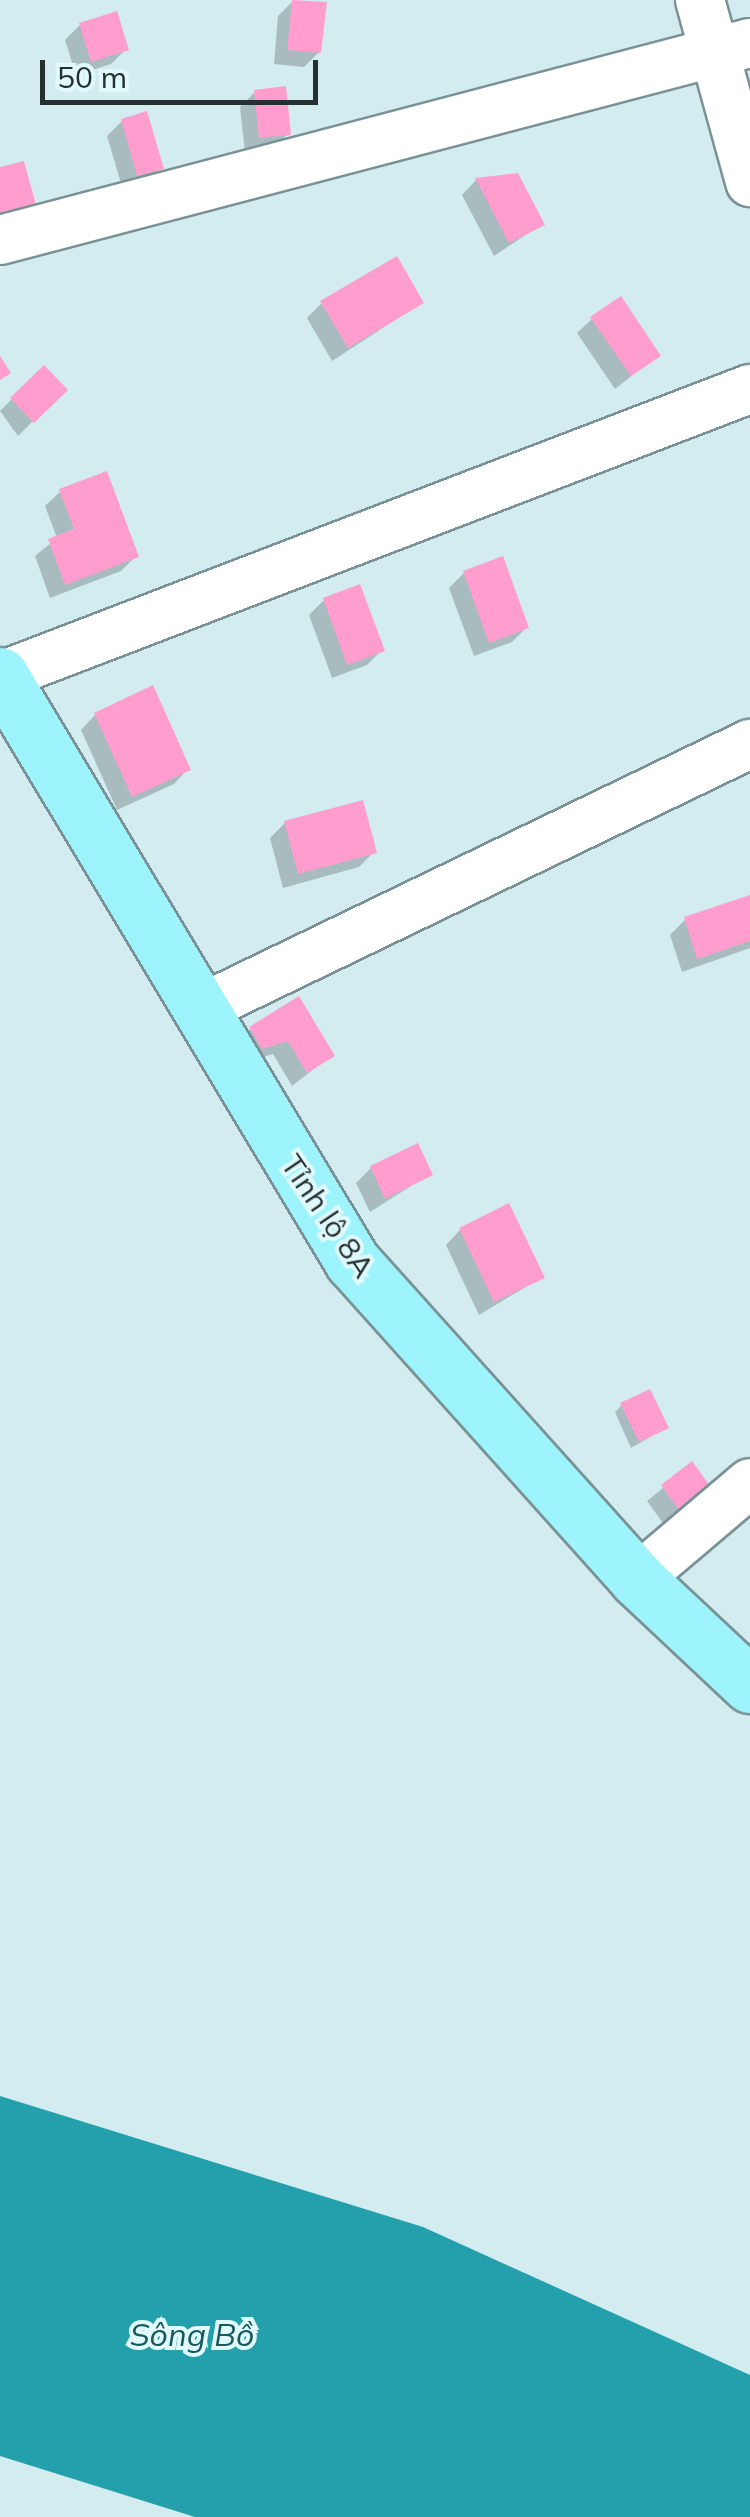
<!DOCTYPE html>
<html>
<head>
<meta charset="utf-8">
<style>
	body { margin:0 }
	#map { position:relative; width:750px; height:2517px; overflow:hidden; background:#d2ecef; font-family:Mulish,sans-serif }
	div>[style] { position:absolute }
	.water>* { inset:0; background:#23a0ac }
	.shadow>* { inset:0; background:#0003 }
	.building>* { inset:0; background:#fe9dce }
	.roads { filter:drop-shadow(2px 0 #7a9295) drop-shadow(-2px 0 #7a9295) drop-shadow(0 2px #7a9295) drop-shadow(0 -2px #7a9295) }
	.minor>* { height:48px; margin:-24px; padding:0 24px; transform-origin:24px; border-radius:24px; background:#fff }
	.major>* { height:55px; margin:-27.5px; padding:0 27.5px; transform-origin:27.5px; border-radius:27.5px; background:#9ef4fc }
	span { translate:-50% -50%; white-space:nowrap; text-align:center; line-height:1.15; -webkit-text-stroke:8px #e0fafc; paint-order:stroke }
	.street-label { font-size:30px; color:#263031 }
	.water-label { font-size:32px; color:#18595f; font-style:italic }
	.scale { position:absolute; left:40px; top:60px; width:278px; height:45px; box-sizing:border-box; border:5px solid #263031; border-top:0; padding-left:12px; font-size:30px; line-height:35px; white-space:nowrap; color:#263031; -webkit-text-stroke:8px #e0fafc; paint-order:stroke }
</style>
</head>
<body>
<div id="map">
	<div class="water">
		<div style="clip-path:polygon(0 2096px,423px 2227px,750px 2375px,750px 2517px,195px 2517px,0 2456px)"></div>
	</div>
	<div class="shadow">
		<div style="clip-path:polygon(293px 1px,319px 52px,304px 67px,274px 64px,278px 16px)"></div>
		<div style="clip-path:polygon(80px 25px,126px 49px,111px 64px,76px 75px,65px 40px)"></div>
		<div style="clip-path:polygon(255px 92px,288px 134px,273px 149px,245px 152px,240px 107px)"></div>
		<div style="clip-path:polygon(122px 121px,161px 168px,146px 183px,123px 190px,107px 136px)"></div>
		<div style="clip-path:polygon(517px 176px,542px 224px,494px 256px,462px 195px,476px 180px)"></div>
		<div style="clip-path:polygon(322px 303px,421px 303px,332px 361px,307px 318px)"></div>
		<div style="clip-path:polygon(592px 319px,658px 355px,615px 389px,577px 333px)"></div>
		<div style="clip-path:polygon(43px 368px,64px 390px,18px 436px,0 411px)"></div>
		<div style="clip-path:polygon(106px 474px,136px 556px,121px 571px,50px 598px,35px 556px,57px 538px,45px 506px,60px 492px)"></div>
		<div style="clip-path:polygon(464px 573px,526px 628px,512px 642px,474px 656px,449px 588px)"></div>
		<div style="clip-path:polygon(324px 600px,382px 650px,367px 665px,332px 678px,309px 615px)"></div>
		<div style="clip-path:polygon(95px 715px,188px 769px,174px 784px,117px 810px,81px 730px)"></div>
		<div style="clip-path:polygon(285px 823px,374px 852px,359px 867px,283px 888px,270px 838px)"></div>
		<div style="clip-path:polygon(750px 898px,750px 948px,682px 972px,670px 935px,685px 920px)"></div>
		<div style="clip-path:polygon(250px 1029px,332px 1055px,292px 1086px,273px 1054px,247px 1062px,235px 1043px)"></div>
		<div style="clip-path:polygon(371px 1168px,430px 1174px,370px 1212px,356px 1183px)"></div>
		<div style="clip-path:polygon(460px 1230px,542px 1277px,479px 1315px,446px 1245px)"></div>
		<div style="clip-path:polygon(622px 1405px,666px 1428px,631px 1448px,615px 1412px)"></div>
		<div style="clip-path:polygon(691px 1465px,712px 1493px,668px 1530px,647px 1501px)"></div>
	</div>
	<div class="building">
		<div style="clip-path:polygon(292px 0,327px 2px,321px 53px,287px 50px)"></div>
		<div style="clip-path:polygon(117px 11px,129px 50px,91px 62px,79px 23px)"></div>
		<div style="clip-path:polygon(286px 86px,291px 135px,259px 138px,254px 90px)"></div>
		<div style="clip-path:polygon(147px 111px,164px 169px,137px 176px,121px 119px)"></div>
		<div style="clip-path:polygon(24px 161px,36px 205px,0 214px,0 167px)"></div>
		<div style="clip-path:polygon(518px 173px,545px 225px,509px 243px,475px 178px)"></div>
		<div style="clip-path:polygon(397px 256px,424px 303px,348px 348px,320px 301px)"></div>
		<div style="clip-path:polygon(621px 296px,661px 356px,631px 376px,590px 317px)"></div>
		<div style="clip-path:polygon(0 356px,11px 373px,0 380px)"></div>
		<div style="clip-path:polygon(44px 365px,68px 390px,34px 423px,10px 398px)"></div>
		<div style="clip-path:polygon(107px 471px,139px 557px,65px 585px,48px 539px,74px 529px,59px 489px)"></div>
		<div style="clip-path:polygon(503px 556px,529px 628px,489px 643px,463px 571px)"></div>
		<div style="clip-path:polygon(360px 584px,385px 651px,347px 665px,323px 598px)"></div>
		<div style="clip-path:polygon(153px 685px,191px 770px,132px 797px,94px 713px)"></div>
		<div style="clip-path:polygon(363px 800px,377px 853px,298px 874px,284px 821px)"></div>
		<div style="clip-path:polygon(750px 895px,750px 941px,697px 959px,684px 917px)"></div>
		<div style="clip-path:polygon(299px 996px,335px 1056px,307px 1073px,288px 1041px,262px 1049px,249px 1027px)"></div>
		<div style="clip-path:polygon(418px 1143px,433px 1175px,385px 1199px,370px 1166px)"></div>
		<div style="clip-path:polygon(509px 1203px,545px 1278px,494px 1302px,459px 1228px)"></div>
		<div style="clip-path:polygon(650px 1389px,669px 1428px,639px 1442px,620px 1403px)"></div>
		<div style="clip-path:polygon(692px 1461px,715px 1493px,684px 1517px,661px 1485px)"></div>
	</div>
	<div class="roads">
		<div class="minor">
			<div style="left:700px;top:0;width:189px;rotate:74.6deg"></div>
			<div style="left:0;top:240px;width:775px;rotate:-14.72deg"></div>
			<div style="left:1px;top:676px;width:802px;rotate:-20.97deg"></div>
			<div style="left:198px;top:1010px;width:613px;rotate:-25.73deg"></div>
			<div style="left:637px;top:1579px;width:148px;rotate:-40.3deg"></div>
		</div>
		<div class="major">
			<div style="left:0;top:675px;width:684px;rotate:59.01deg"></div>
			<div style="left:352px;top:1261px;width:427px;rotate:48.1deg"></div>
			<div style="left:637px;top:1579px;width:155px;rotate:43.2deg"></div>
		</div>
	</div>
	<div class="street-label">
		<span style="left:328px;top:1216px;rotate:56deg">Tỉnh lộ 8A</span>
	</div>
	<div class="water-label">
		<span style="left:192px;top:2334px">Sông Bồ</span>
	</div>
	<div class="scale">50 m</div>
</div>
</body>
</html>
